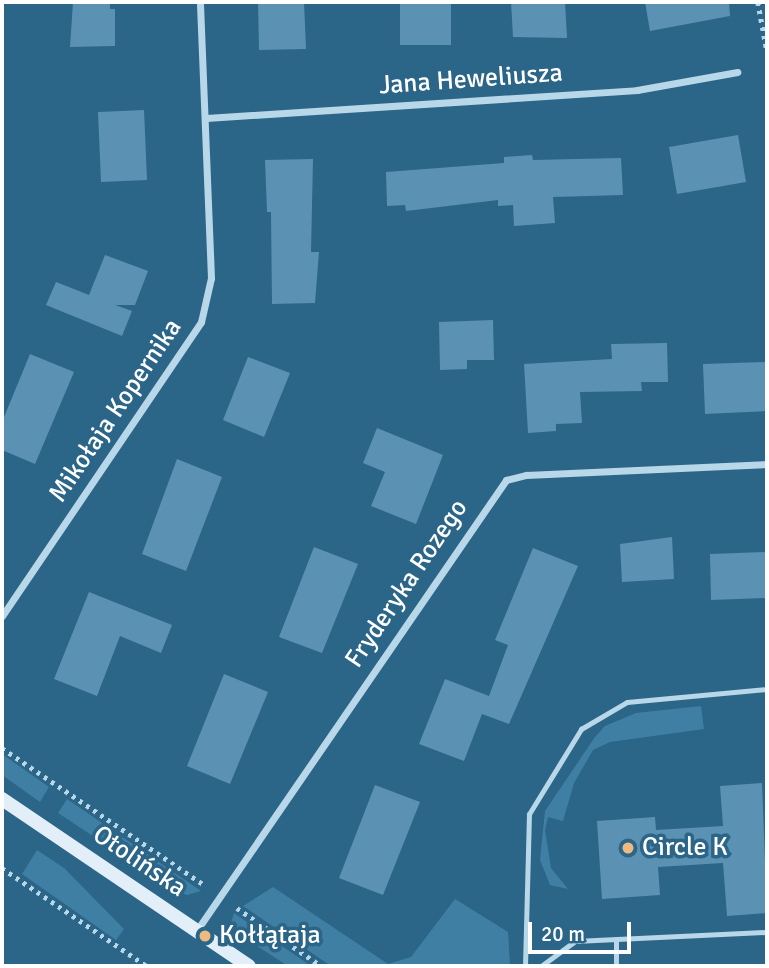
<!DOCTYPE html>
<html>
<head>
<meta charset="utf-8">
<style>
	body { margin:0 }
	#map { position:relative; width:769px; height:968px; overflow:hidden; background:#2b6588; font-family:Signika,sans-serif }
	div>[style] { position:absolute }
	.green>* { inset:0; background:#407fa4 }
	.building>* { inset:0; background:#5b92b3 }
	.path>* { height:4.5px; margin-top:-2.25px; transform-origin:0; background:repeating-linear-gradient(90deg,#b8d7e8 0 3.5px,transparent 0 8.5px) }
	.service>* { height:5px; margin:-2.5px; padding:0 2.5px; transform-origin:2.5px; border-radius:2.5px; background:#b8d7e8 }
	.minor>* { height:7px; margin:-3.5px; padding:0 3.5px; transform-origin:3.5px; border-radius:3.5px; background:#b8d7e8 }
	.secondary>* { height:14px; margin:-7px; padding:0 7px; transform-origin:7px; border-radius:7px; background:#e2eff8 }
	.dots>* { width:19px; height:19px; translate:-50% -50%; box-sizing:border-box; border:4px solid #2b6588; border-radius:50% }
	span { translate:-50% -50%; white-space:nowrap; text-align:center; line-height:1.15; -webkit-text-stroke:7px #2b6588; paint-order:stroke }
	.street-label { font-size:26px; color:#fff }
	.poi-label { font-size:26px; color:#fff }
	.left { translate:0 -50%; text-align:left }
	.frame { position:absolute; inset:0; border:4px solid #fff; pointer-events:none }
	.scale { position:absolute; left:528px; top:922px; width:103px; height:32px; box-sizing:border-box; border:4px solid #fff; border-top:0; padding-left:9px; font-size:21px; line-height:24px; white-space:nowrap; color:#fff; -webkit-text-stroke:5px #2b6588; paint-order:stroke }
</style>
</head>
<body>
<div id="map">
	<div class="green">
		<div style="clip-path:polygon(701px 706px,704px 729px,610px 742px,593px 750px,574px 783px,563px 821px,548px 817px,545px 830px,551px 868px,568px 889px,550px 885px,540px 860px,545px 811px,595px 737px,605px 726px,636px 713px)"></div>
		<div style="clip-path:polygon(2px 754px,49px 787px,40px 802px,2px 775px)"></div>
		<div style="clip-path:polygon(67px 799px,201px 891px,187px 895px,176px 891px,58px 813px)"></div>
		<div style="clip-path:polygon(37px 850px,64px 868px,124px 929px,116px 940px,22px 874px)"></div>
		<div style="clip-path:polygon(273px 887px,388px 964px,411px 957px,455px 899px,508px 932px,510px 966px,331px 966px,243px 906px)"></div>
		<div style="clip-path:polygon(234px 913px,311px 966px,288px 966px,240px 935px,231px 923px)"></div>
	</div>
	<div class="building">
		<div style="clip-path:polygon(73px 2px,110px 2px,110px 9px,115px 9px,115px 46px,70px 47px)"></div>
		<div style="clip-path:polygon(258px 2px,304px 2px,306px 49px,259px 50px)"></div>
		<div style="clip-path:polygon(400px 2px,451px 2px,451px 45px,400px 45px)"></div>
		<div style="clip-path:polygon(511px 2px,565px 2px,567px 38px,513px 37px)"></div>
		<div style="clip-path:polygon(645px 2px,729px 2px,730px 16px,650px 31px)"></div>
		<div style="clip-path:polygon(144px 110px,147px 180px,101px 182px,98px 112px)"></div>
		<div style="clip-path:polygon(738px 135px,746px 182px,677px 194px,669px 147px)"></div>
		<div style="clip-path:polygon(532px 155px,533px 160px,621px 158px,623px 195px,553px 197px,555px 223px,514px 226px,513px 205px,498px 206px,498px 200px,406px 211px,405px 205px,387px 206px,386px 172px,504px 163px,504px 157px)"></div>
		<div style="clip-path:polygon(313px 159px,311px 252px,319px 252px,315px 303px,272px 304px,271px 212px,267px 212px,265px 160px)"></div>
		<div style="clip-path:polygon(105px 255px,148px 271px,135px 305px,115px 305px,132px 311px,122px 336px,46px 305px,56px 282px,89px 295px)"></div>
		<div style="clip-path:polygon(493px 320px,494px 360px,467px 360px,467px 369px,440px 370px,439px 322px)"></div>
		<div style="clip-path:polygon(667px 343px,668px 382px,641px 382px,642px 391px,580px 392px,582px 423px,556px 424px,556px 431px,528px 433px,524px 364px,612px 359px,611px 344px)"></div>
		<div style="clip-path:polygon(30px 354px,74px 372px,35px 464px,2px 450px,2px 422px)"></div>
		<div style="clip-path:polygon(248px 357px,290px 373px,264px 437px,223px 420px)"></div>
		<div style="clip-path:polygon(767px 362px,767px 411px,705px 414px,703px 364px)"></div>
		<div style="clip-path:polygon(377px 428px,443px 455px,416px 524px,371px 506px,385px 472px,363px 463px)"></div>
		<div style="clip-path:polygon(177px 459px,222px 477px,186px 571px,142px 554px)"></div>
		<div style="clip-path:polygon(672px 537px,674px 579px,622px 582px,620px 544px)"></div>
		<div style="clip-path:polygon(314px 547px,358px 564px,322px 653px,279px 637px)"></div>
		<div style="clip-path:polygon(533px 548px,578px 566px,509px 724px,482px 714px,464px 761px,419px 744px,445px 679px,489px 696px,508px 645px,495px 640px)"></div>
		<div style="clip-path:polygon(767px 552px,767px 598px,711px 600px,710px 554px)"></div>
		<div style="clip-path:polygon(89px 592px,172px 625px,161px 653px,120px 636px,97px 696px,54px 679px)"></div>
		<div style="clip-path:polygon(224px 674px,268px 692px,230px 784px,187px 766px)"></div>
		<div style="clip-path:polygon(762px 783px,767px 913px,727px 916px,723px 863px,658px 867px,660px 895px,602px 899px,597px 821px,655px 817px,656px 830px,723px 826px,720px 786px)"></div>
		<div style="clip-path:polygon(375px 785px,420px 802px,383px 895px,339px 878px)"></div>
	</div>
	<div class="path">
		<div style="left:758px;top:2px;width:50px;rotate:79.6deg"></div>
		<div style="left:2px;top:748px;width:244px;rotate:34.1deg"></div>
		<div style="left:2px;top:868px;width:175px;rotate:34.1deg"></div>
		<div style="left:237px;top:908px;width:102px;rotate:34.6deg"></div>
	</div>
	<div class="service">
		<div style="left:616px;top:939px;width:27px;rotate:90deg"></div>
		<div style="left:525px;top:966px;width:152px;rotate:-88.5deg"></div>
		<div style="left:529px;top:814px;width:100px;rotate:-58.5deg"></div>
		<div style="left:581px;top:729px;width:53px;rotate:-30.4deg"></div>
		<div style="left:627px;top:702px;width:141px;rotate:-5.3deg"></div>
		<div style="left:541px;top:966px;width:42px;rotate:-36.3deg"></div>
		<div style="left:575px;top:941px;width:192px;rotate:-2.7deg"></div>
	</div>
	<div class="minor">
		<div style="left:206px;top:118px;width:432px;rotate:-3.7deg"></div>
		<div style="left:637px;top:90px;width:102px;rotate:-10.2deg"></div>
		<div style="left:2px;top:616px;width:355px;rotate:-55.9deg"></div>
		<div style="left:201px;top:322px;width:45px;rotate:-77.2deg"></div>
		<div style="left:211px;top:278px;width:276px;rotate:-92.3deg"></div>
		<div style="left:197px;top:930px;width:546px;rotate:-55.52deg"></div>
		<div style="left:506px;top:480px;width:21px;rotate:-14deg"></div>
		<div style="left:526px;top:475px;width:241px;rotate:-2.6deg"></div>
	</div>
	<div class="secondary">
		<div style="left:2px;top:799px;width:298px;rotate:34.1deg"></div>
	</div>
	<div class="dots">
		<div style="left:628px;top:848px;background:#eeba80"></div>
		<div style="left:205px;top:936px;background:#eeba80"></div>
	</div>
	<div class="street-label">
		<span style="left:471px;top:80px;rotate:-4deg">Jana Heweliusza</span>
		<span style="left:116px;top:411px;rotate:-56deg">Mikołaja Kopernika</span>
		<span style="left:407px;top:584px;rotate:-56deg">Fryderyka Rozego</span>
		<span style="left:139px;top:862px;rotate:34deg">Otolińska</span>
	</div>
	<div class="poi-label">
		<span class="left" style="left:642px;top:848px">Circle K</span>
		<span class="left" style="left:219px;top:936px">Kołłątaja</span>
	</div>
	<div class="frame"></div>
	<div class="scale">20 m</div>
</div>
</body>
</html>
